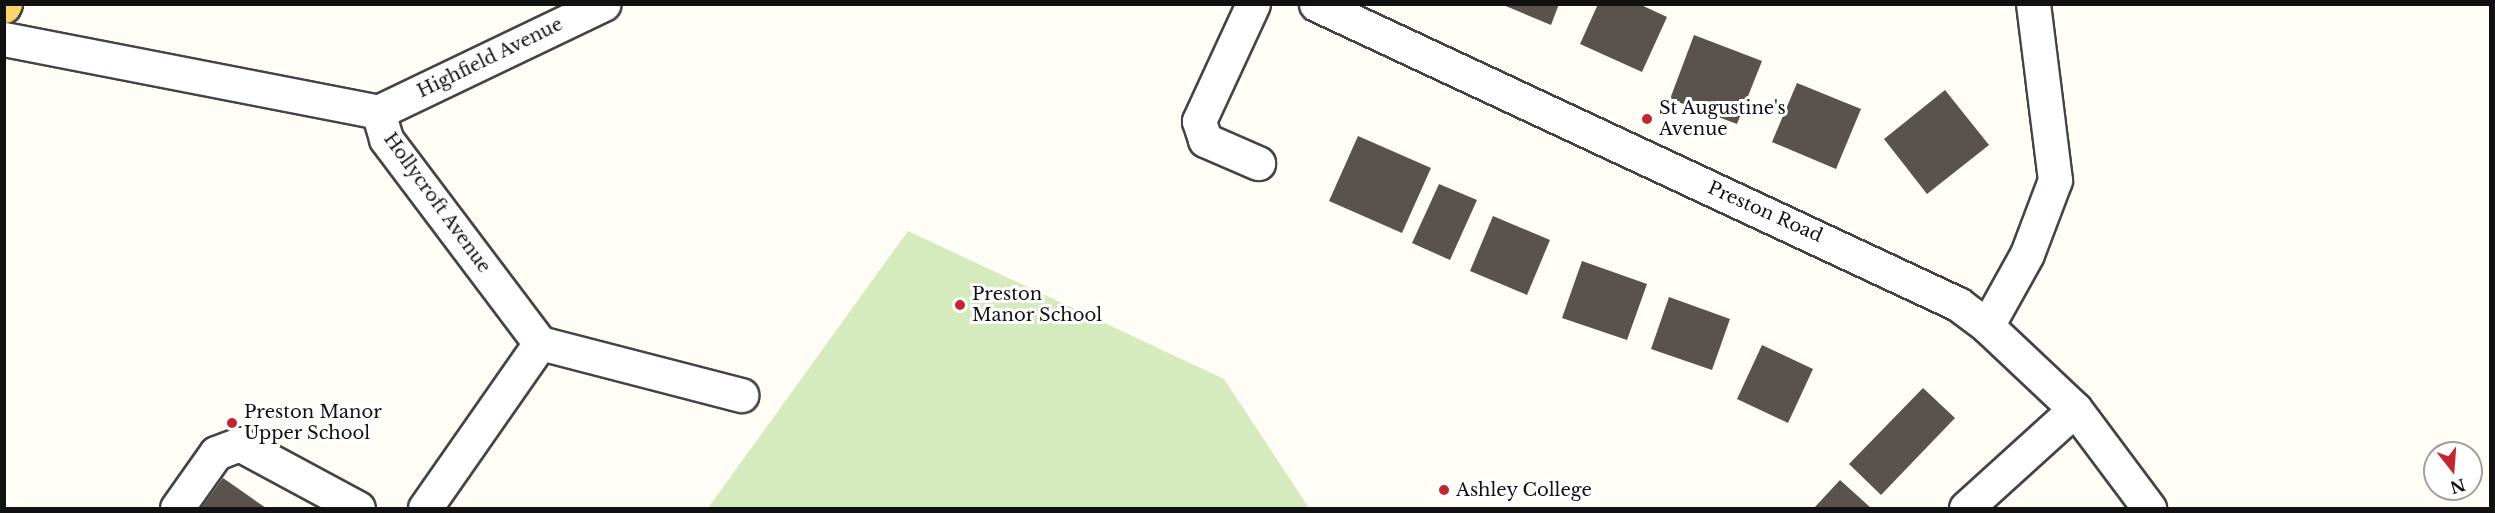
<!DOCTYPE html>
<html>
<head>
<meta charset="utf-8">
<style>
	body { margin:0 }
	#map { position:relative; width:2495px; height:513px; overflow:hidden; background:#fffdf5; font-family:"Libre Baskerville",serif }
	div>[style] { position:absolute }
	.green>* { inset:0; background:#d5ebbd }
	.building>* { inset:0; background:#5a524d }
	.roads { filter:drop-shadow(2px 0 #444) drop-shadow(-2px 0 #444) drop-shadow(0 2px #444) drop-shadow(0 -2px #444) }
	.minor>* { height:33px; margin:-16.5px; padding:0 16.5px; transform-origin:16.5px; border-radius:16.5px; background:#fff }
	.major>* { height:33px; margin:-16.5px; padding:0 16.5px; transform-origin:16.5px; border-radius:16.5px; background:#f9d66b }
	.dots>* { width:16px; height:16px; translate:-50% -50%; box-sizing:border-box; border:3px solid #fff; border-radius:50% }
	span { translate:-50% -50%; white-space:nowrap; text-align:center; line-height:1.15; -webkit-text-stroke:6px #fff; paint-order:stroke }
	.street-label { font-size:18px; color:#111 }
	.poi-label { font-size:18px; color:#111 }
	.left { translate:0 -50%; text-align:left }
	.frame { position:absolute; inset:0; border:6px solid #111; pointer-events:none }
	.north { position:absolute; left:2423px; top:441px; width:60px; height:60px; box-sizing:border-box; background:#fff; border:2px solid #a0a0a0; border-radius:50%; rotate:163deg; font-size:16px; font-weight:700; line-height:24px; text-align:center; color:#111 }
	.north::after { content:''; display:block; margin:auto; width:21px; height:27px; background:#c4262e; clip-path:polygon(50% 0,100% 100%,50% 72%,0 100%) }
</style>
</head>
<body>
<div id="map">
	<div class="green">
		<div style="clip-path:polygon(908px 231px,1224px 379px,1309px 508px,708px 508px)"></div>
	</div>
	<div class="building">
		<div style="clip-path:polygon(1501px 4px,1559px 4px,1551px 25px)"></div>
		<div style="clip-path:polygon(1598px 4px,1639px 4px,1667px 17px,1642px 72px,1580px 44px)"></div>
		<div style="clip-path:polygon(1694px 35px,1762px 61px,1737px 124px,1670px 99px)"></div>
		<div style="clip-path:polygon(1797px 83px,1861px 109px,1836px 169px,1772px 142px)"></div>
		<div style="clip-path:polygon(1945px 90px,1989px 145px,1927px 194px,1884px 139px)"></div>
		<div style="clip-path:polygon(1358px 136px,1431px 168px,1402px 233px,1329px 201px)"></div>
		<div style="clip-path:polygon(1439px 184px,1477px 200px,1450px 260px,1412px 243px)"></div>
		<div style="clip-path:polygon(1493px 216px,1550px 240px,1527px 295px,1470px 271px)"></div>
		<div style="clip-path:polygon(1582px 261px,1647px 284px,1627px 340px,1562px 318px)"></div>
		<div style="clip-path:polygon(1669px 297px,1730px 319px,1712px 370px,1651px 349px)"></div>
		<div style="clip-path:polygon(1762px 345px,1813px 369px,1788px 423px,1737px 399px)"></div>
		<div style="clip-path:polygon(1923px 388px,1955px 418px,1881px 495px,1849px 464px)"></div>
		<div style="clip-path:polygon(223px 478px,266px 508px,201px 508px)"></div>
		<div style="clip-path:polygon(1840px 480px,1871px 508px,1814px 508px)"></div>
	</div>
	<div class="roads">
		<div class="minor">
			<div style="left:1253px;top:4px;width:129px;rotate:114.8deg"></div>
			<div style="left:1199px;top:121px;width:20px;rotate:72deg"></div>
			<div style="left:1205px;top:140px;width:58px;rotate:23.5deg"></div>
			<div style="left:1316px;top:4px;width:709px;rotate:25.05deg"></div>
			<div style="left:1958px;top:304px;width:36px;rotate:37deg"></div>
			<div style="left:1987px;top:326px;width:121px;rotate:43.3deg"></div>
			<div style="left:2075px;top:409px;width:124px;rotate:53.2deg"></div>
			<div style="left:4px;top:39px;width:381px;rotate:11deg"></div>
			<div style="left:378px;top:112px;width:28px;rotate:73deg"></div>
			<div style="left:386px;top:139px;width:256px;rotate:53deg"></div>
			<div style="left:540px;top:343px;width:208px;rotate:14.5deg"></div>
			<div style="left:378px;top:112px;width:250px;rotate:-25.6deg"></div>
			<div style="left:1987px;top:326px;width:82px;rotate:-60.9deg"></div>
			<div style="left:2027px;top:254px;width:79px;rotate:-69.3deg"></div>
			<div style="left:2055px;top:180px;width:177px;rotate:-97.1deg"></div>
			<div style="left:177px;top:508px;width:67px;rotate:-54.7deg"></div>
			<div style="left:216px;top:453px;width:25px;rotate:-21deg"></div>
			<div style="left:239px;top:444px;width:135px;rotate:28.3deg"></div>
			<div style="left:425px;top:508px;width:201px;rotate:-55.1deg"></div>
			<div style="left:1966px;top:508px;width:147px;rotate:-42.2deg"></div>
		</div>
		<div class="major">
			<div style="left:4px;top:6px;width:2px;rotate:-63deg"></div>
		</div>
	</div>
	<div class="dots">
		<div style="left:1647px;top:119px;background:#c4262e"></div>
		<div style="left:960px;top:305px;background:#c4262e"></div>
		<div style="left:232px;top:423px;background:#c4262e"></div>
		<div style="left:1444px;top:490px;background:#c4262e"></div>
	</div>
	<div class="street-label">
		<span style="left:490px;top:58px;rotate:-26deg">Highfield Avenue</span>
		<span style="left:437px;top:203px;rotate:54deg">Hollycroft Avenue</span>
		<span style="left:1765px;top:212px;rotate:24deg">Preston Road</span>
	</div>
	<div class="poi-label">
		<span class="left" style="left:1659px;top:119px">St Augustine's<br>Avenue</span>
		<span class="left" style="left:972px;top:305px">Preston<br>Manor School</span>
		<span class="left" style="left:244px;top:423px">Preston Manor<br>Upper School</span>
		<span class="left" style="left:1456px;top:490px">Ashley College</span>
	</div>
	<div class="frame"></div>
	<div class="north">N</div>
</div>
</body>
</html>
